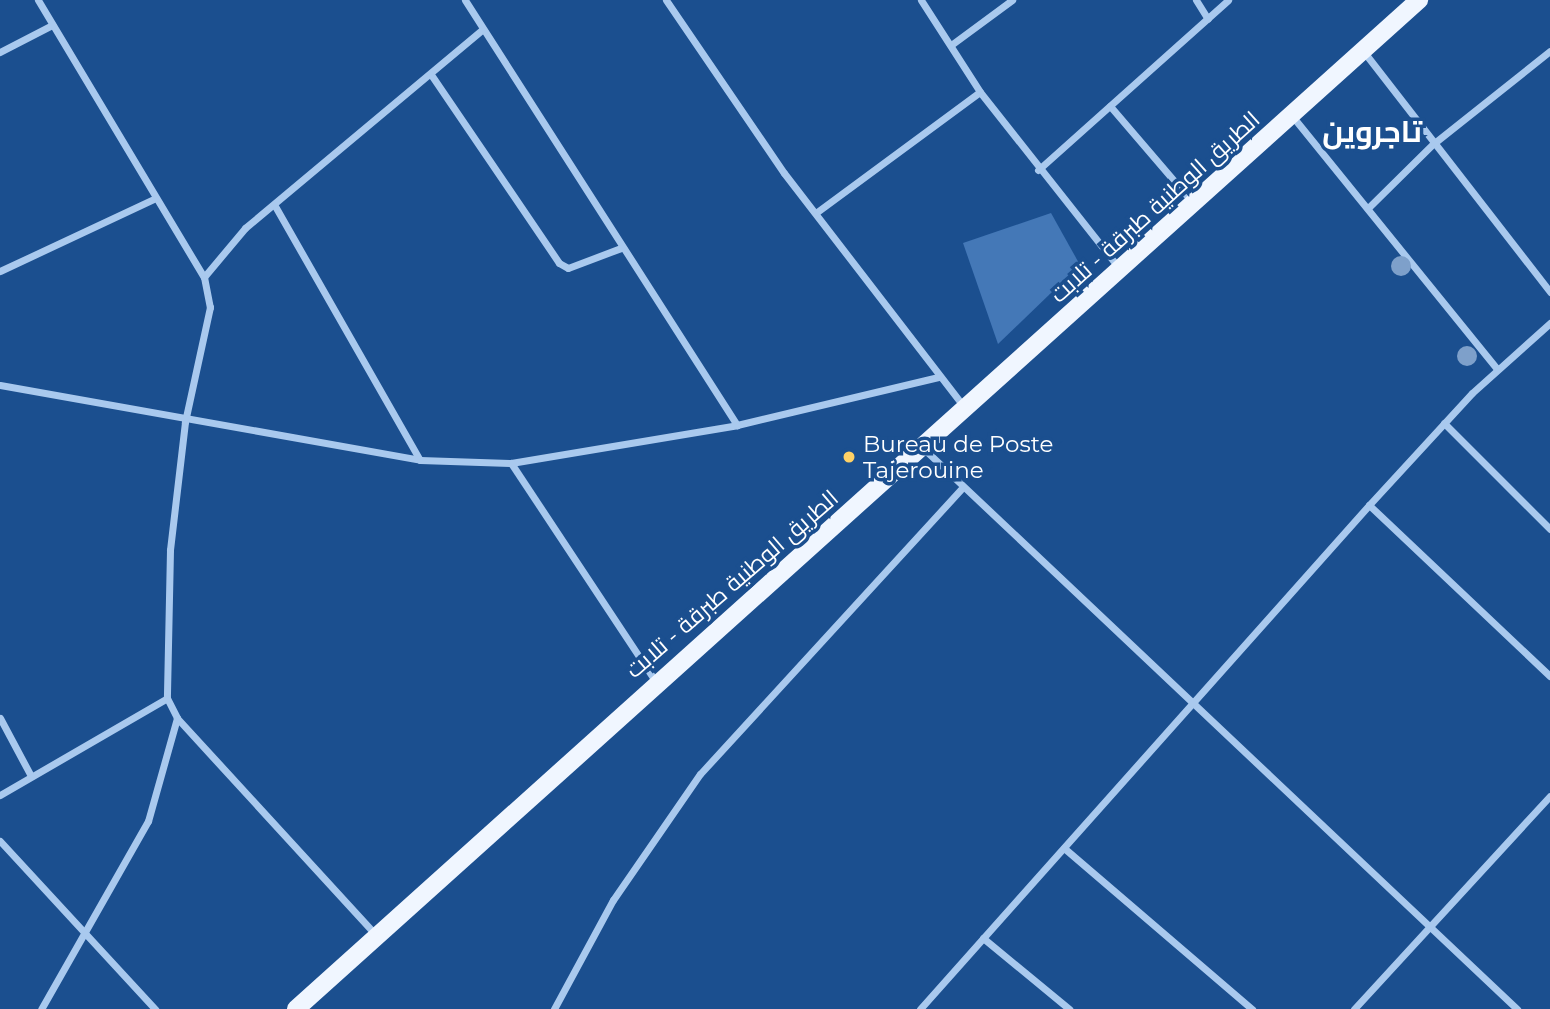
<!DOCTYPE html>
<html>
<head>
<meta charset="utf-8">
<style>
	body { margin:0 }
	#map { position:relative; width:1550px; height:1009px; overflow:hidden; background:#1b4f8f; font-family:Montserrat,Cairo,sans-serif }
	div>[style] { position:absolute }
	.building>* { inset:0; background:#4478b7 }
	.minor>* { height:7px; margin:-3.5px; padding:0 3.5px; transform-origin:3.5px; border-radius:3.5px; background:#a9c9ee }
	.primary>* { height:18px; margin:-9px; padding:0 9px; transform-origin:9px; border-radius:9px; background:#f0f6ff }
	.trees>* { width:20px; height:20px; margin:-10px; border-radius:50%; background:#7ea0ca }
	.dots>* { width:19px; height:19px; translate:-50% -50%; box-sizing:border-box; border:4px solid #1b4f8f; border-radius:50% }
	span { translate:-50% -50%; white-space:nowrap; text-align:center; line-height:1.15; -webkit-text-stroke:7px #1b4f8f; paint-order:stroke }
	.street-label { font-size:23px; color:#fff }
	.poi-label { font-size:23px; color:#fff }
	.left { translate:0 -50%; text-align:left }
	.district-label { font-size:30px; color:#fff; font-weight:700 }
</style>
</head>
<body>
<div id="map">
	<div class="building">
		<div style="clip-path:polygon(1051px 213px,1080px 265px,998px 344px,963px 243px)"></div>
	</div>
	<div class="minor">
		<div style="left:38px;top:0;width:323px;rotate:59.1deg"></div>
		<div style="left:204px;top:277px;width:31px;rotate:79deg"></div>
		<div style="left:210px;top:307px;width:118px;rotate:102.3deg"></div>
		<div style="left:185px;top:422px;width:129px;rotate:96.7deg"></div>
		<div style="left:170px;top:550px;width:148px;rotate:91.2deg"></div>
		<div style="left:167px;top:698px;width:22px;rotate:63deg"></div>
		<div style="left:177px;top:718px;width:107px;rotate:105.7deg"></div>
		<div style="left:148px;top:821px;width:216px;rotate:119.6deg"></div>
		<div style="left:465px;top:0;width:505px;rotate:57.38deg"></div>
		<div style="left:666px;top:0;width:209px;rotate:55.7deg"></div>
		<div style="left:784px;top:173px;width:297px;rotate:52.4deg"></div>
		<div style="left:921px;top:0;width:109px;rotate:57.3deg"></div>
		<div style="left:980px;top:92px;width:226px;rotate:51.7deg"></div>
		<div style="left:1196px;top:0;width:22px;rotate:58deg"></div>
		<div style="left:951px;top:45px;width:76px;rotate:-36.4deg"></div>
		<div style="left:0;top:52px;width:59px;rotate:-27.4deg"></div>
		<div style="left:1364px;top:52px;width:304px;rotate:52.2deg"></div>
		<div style="left:432px;top:76px;width:226px;rotate:55.8deg"></div>
		<div style="left:559px;top:263px;width:10px;rotate:29deg"></div>
		<div style="left:568px;top:268px;width:57px;rotate:-20.7deg"></div>
		<div style="left:1110px;top:106px;width:129px;rotate:49.4deg"></div>
		<div style="left:1293px;top:117px;width:324px;rotate:51deg"></div>
		<div style="left:1038px;top:170px;width:255px;rotate:-41.8deg"></div>
		<div style="left:275px;top:206px;width:292px;rotate:60.3deg"></div>
		<div style="left:1368px;top:208px;width:91px;rotate:-44.6deg"></div>
		<div style="left:1433px;top:144px;width:149px;rotate:-38.5deg"></div>
		<div style="left:817px;top:212px;width:202px;rotate:-36.4deg"></div>
		<div style="left:0;top:271px;width:170px;rotate:-25.1deg"></div>
		<div style="left:204px;top:277px;width:64px;rotate:-50.1deg"></div>
		<div style="left:245px;top:228px;width:309px;rotate:-39.9deg"></div>
		<div style="left:0;top:385px;width:427px;rotate:10.1deg"></div>
		<div style="left:420px;top:460px;width:91px;rotate:1.9deg"></div>
		<div style="left:511px;top:463px;width:229px;rotate:-9.5deg"></div>
		<div style="left:737px;top:425px;width:207px;rotate:-13.4deg"></div>
		<div style="left:1444px;top:423px;width:150px;rotate:45deg"></div>
		<div style="left:924px;top:449px;width:816px;rotate:43.36deg"></div>
		<div style="left:511px;top:463px;width:263px;rotate:56.5deg"></div>
		<div style="left:1369px;top:505px;width:249px;rotate:43.4deg"></div>
		<div style="left:0;top:718px;width:66px;rotate:61.9deg"></div>
		<div style="left:177px;top:718px;width:296px;rotate:47.5deg"></div>
		<div style="left:0;top:795px;width:193px;rotate:-30.1deg"></div>
		<div style="left:0;top:841px;width:229px;rotate:47.3deg"></div>
		<div style="left:1064px;top:848px;width:248px;rotate:40.6deg"></div>
		<div style="left:983px;top:938px;width:112px;rotate:39.5deg"></div>
		<div style="left:554px;top:1009px;width:124px;rotate:-61.6deg"></div>
		<div style="left:613px;top:900px;width:153px;rotate:-55.4deg"></div>
		<div style="left:700px;top:774px;width:386px;rotate:-47.5deg"></div>
		<div style="left:920px;top:1009px;width:675px;rotate:-48.3deg"></div>
		<div style="left:1369px;top:505px;width:152px;rotate:-47.4deg"></div>
		<div style="left:1472px;top:393px;width:105px;rotate:-41.9deg"></div>
		<div style="left:1354px;top:1009px;width:289px;rotate:-47.4deg"></div>
	</div>
	<div class="primary">
		<div style="left:296px;top:1009px;width:1510px;rotate:-41.94deg"></div>
	</div>
	<div class="trees">
		<div style="left:1401px;top:266px"></div>
		<div style="left:1467px;top:356px"></div>
	</div>
	<div class="dots">
		<div style="left:849px;top:457px;background:#ffd166"></div>
	</div>
	<div class="street-label">
		<span style="left:1155px;top:207px;rotate:-42deg">الطريق الوطنية طبرقة - تلابت</span>
		<span style="left:732px;top:584px;rotate:-41deg">الطريق الوطنية طبرقة - تلابت</span>
	</div>
	<div class="poi-label">
		<span class="left" style="left:863px;top:457px">Bureau de Poste<br>Tajerouine</span>
	</div>
	<div class="district-label">
		<span style="left:1372px;top:132px">تاجروين</span>
	</div>
</div>
</body>
</html>
